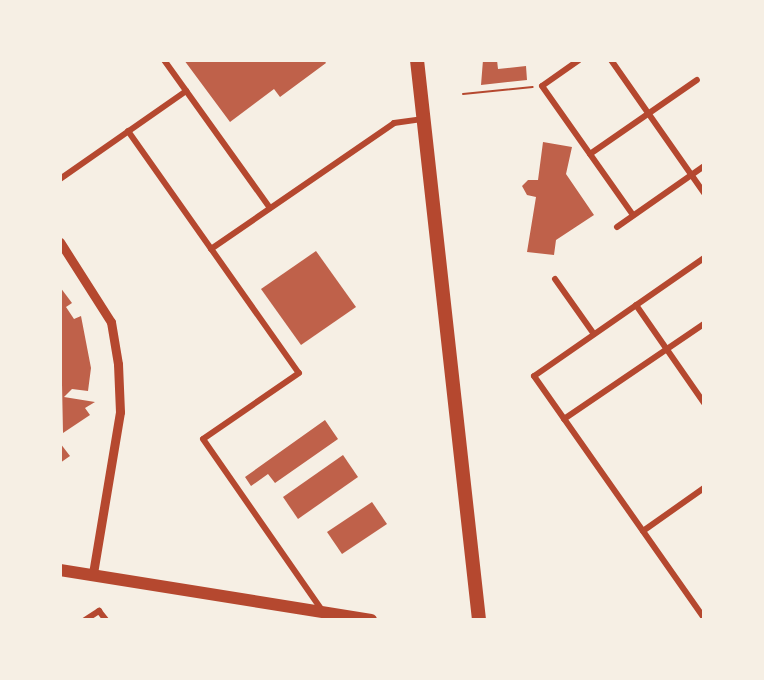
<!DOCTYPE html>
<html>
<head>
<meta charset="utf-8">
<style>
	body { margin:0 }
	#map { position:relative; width:764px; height:680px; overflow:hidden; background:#f6efe4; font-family:"PT Serif",serif }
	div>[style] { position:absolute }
	.building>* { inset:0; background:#bf614a }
	.path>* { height:2px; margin:-1px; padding:0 1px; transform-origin:1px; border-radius:1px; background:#b5482f }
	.minor>* { height:6px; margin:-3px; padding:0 3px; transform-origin:3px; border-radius:3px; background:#b5482f }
	.tertiary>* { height:9px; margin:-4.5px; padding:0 4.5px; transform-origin:4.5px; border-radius:4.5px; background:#b5482f }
	.primary>* { height:12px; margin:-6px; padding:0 6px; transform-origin:6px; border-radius:6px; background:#b5482f }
	.trunk>* { height:14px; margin:-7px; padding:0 7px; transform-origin:7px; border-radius:7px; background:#b5482f }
	span { translate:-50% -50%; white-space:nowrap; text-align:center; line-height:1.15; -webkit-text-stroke:6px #f6efe4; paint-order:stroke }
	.frame { position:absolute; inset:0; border:62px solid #f6efe4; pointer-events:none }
</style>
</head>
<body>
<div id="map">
	<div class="building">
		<div style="clip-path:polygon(184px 60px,324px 60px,326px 63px,280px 97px,274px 89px,230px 122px)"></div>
		<div style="clip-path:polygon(483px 60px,497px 60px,498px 69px,526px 66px,527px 80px,481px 85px)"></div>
		<div style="clip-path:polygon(543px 142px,572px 147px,566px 174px,594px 215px,556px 240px,554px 255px,527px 252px,536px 197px,527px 195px,522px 186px,528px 180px,538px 180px)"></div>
		<div style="clip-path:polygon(316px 251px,356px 307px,301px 345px,261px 289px)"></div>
		<div style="clip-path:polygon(60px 287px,72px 303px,66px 307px,74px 319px,81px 316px,91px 368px,88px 391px,72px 389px,64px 397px,95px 402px,85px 408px,90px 415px,63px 433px)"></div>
		<div style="clip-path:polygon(325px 420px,338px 439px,275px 483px,268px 474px,251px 486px,245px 477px)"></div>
		<div style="clip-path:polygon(60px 443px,70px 456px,60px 463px)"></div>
		<div style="clip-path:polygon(343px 455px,358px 477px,298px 519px,283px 497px)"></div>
		<div style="clip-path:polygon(372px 502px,387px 524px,342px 554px,327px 532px)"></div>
	</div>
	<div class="path">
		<div style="left:463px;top:94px;width:70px;rotate:-5.7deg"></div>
	</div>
	<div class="minor">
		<div style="left:164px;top:60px;width:182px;rotate:54.4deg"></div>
		<div style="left:579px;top:60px;width:45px;rotate:144.9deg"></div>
		<div style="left:542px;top:86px;width:158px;rotate:54.8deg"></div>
		<div style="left:611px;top:60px;width:162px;rotate:55deg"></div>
		<div style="left:128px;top:131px;width:296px;rotate:54.8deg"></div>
		<div style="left:299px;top:373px;width:116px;rotate:145.5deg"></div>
		<div style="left:203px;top:439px;width:221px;rotate:55.2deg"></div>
		<div style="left:590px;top:154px;width:130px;rotate:-34.7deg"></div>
		<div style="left:60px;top:179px;width:154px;rotate:-34.9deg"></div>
		<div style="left:617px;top:227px;width:106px;rotate:-35deg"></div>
		<div style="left:211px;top:249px;width:222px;rotate:-34.5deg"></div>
		<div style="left:394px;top:123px;width:28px;rotate:-8deg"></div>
		<div style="left:704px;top:258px;width:207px;rotate:145.2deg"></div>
		<div style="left:534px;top:376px;width:296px;rotate:54.9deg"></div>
		<div style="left:555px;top:279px;width:67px;rotate:54.7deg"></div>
		<div style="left:636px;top:305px;width:119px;rotate:55.2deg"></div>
		<div style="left:564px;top:419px;width:169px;rotate:-34.2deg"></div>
		<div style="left:643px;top:531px;width:75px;rotate:-35.2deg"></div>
		<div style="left:85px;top:620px;width:17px;rotate:-33deg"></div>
		<div style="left:99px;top:611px;width:11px;rotate:52deg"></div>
	</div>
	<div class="tertiary">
		<div style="left:60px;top:242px;width:95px;rotate:57.5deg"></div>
		<div style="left:111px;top:322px;width:43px;rotate:80.5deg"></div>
		<div style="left:118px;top:364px;width:48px;rotate:87.6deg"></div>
		<div style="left:120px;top:412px;width:163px;rotate:99.5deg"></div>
	</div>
	<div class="primary">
		<div style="left:60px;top:570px;width:315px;rotate:9.1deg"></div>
	</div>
	<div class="trunk">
		<div style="left:417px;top:60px;width:563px;rotate:83.68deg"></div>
	</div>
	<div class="frame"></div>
</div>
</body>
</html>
